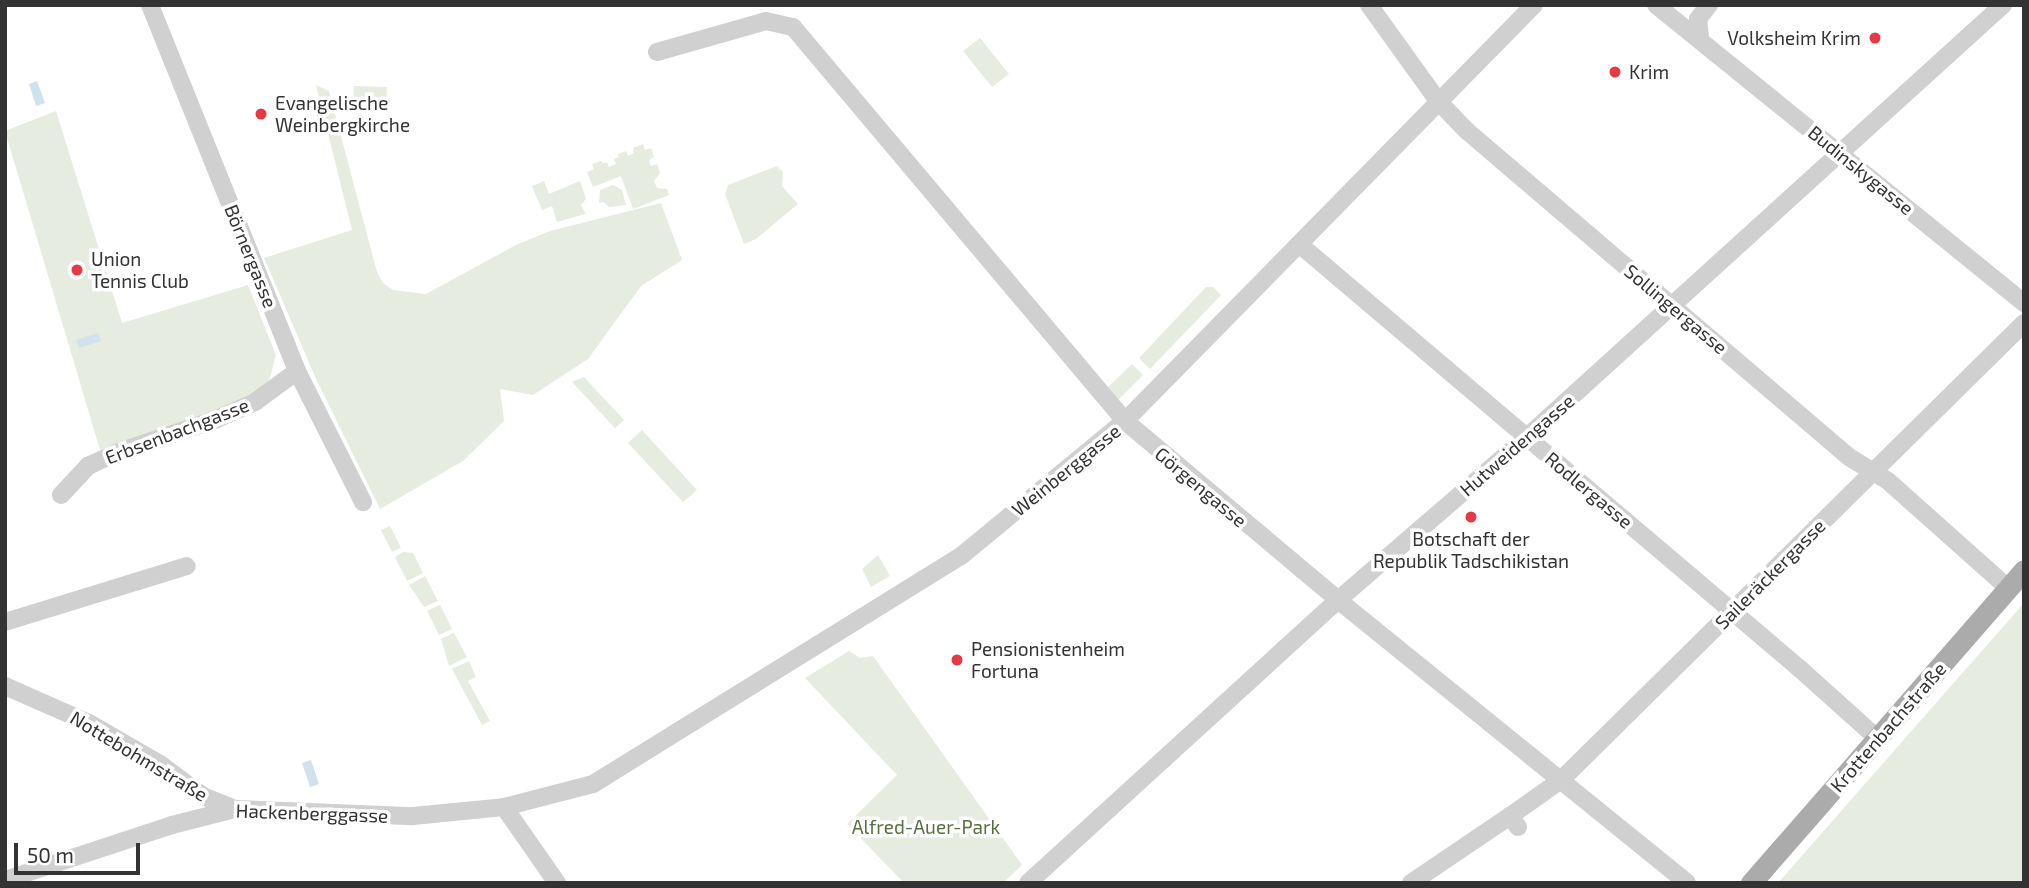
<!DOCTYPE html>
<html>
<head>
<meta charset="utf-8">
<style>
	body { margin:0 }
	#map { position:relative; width:2029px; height:888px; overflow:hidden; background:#fff; font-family:"Exo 2",sans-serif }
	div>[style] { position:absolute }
	.green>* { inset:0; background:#e6ecdf }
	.water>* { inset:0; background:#cfe2ee }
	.minor>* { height:18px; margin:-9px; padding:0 9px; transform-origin:9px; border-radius:9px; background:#d0d0d0 }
	.major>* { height:21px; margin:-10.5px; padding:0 10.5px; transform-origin:10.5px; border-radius:10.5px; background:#ababab }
	.dots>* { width:19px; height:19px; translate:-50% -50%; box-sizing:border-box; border:4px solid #fff; border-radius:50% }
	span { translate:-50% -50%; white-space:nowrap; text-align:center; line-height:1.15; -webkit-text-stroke:7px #fff; paint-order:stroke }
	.poi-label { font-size:19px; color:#333 }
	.right { translate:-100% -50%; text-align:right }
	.left { translate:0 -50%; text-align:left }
	.street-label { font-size:19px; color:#333 }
	.park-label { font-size:19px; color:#56703f }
	.frame { position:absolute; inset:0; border:7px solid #333; pointer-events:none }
	.scale { position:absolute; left:14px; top:843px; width:126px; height:32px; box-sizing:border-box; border:4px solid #333; border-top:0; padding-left:9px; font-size:21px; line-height:24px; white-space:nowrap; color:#333; -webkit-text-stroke:5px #fff; paint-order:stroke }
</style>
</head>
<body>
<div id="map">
	<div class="green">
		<div style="clip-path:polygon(980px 38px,1009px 74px,992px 87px,963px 51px)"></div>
		<div style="clip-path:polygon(316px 85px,329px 91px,377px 272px,383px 283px,393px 290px,426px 294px,516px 245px,550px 231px,661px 203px,682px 260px,641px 286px,588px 359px,533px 395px,500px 389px,504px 421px,463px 461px,380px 509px,317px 381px,264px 258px,352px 230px)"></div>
		<div style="clip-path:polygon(354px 86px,387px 87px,386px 113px,353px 112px)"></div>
		<div style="clip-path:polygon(56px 111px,122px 323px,248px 285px,276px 355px,270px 378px,263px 388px,209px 416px,100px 450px,5px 131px)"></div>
		<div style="clip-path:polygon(643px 144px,645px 150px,651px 148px,654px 157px,649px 160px,651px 166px,657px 164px,660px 173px,654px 181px,657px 188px,667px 189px,669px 195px,633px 209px,621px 176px,593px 187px,587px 172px,594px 169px,592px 164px,601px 161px,603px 163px,607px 162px,609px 167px,616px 164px,614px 159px,619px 157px,618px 154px,626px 151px,628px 156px,634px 153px,633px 148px)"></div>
		<div style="clip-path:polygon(777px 166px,783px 172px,782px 186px,798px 204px,756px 239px,744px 244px,725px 194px,728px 185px)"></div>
		<div style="clip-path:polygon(544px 181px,549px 194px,580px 181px,586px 199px,581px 205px,586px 214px,557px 222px,552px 206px,542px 210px,532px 186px)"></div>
		<div style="clip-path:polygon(613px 185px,622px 190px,626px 205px,609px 207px,604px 202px,599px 203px,600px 190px)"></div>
		<div style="clip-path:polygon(1206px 287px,1213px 287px,1221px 295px,1150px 369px,1139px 358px)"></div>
		<div style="clip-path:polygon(1132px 364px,1143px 375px,1115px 403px,1104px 391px)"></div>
		<div style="clip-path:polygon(584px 377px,624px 420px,615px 428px,572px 382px)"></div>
		<div style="clip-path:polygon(642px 430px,697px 490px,683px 502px,628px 443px)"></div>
		<div style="clip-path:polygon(390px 526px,401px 548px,392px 552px,381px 530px)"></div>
		<div style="clip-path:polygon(403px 552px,413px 553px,423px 573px,407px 581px,395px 557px)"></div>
		<div style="clip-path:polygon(878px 555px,890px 576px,871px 587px,862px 569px)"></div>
		<div style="clip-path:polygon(425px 576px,438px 601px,424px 607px,409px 585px)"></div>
		<div style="clip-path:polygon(2024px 603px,2024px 883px,1778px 883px,1907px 736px)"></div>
		<div style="clip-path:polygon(440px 605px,452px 629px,439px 635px,427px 611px)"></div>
		<div style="clip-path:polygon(454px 633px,467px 657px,449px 666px,441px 639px)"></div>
		<div style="clip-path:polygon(849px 651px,860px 658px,873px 656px,1022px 865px,1003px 883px,904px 883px,847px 824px,897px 775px,805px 678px)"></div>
		<div style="clip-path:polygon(469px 661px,476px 677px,468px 681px,490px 721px,482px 725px,452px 669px)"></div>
	</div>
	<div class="water">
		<div style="clip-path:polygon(37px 81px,45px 103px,36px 106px,29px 84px)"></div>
		<div style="clip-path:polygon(98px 333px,101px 341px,79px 348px,76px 340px)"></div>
		<div style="clip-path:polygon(311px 760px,319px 784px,310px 787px,302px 763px)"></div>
	</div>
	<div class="minor">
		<div style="left:150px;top:5px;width:394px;rotate:68.1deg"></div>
		<div style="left:297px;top:371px;width:147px;rotate:63.3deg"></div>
		<div style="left:1369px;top:5px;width:118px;rotate:54.3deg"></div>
		<div style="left:1438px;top:101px;width:42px;rotate:46deg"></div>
		<div style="left:1467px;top:131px;width:502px;rotate:40.48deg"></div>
		<div style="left:1849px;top:457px;width:46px;rotate:31.6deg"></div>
		<div style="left:1888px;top:481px;width:161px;rotate:41.7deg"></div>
		<div style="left:1656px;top:5px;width:474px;rotate:39deg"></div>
		<div style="left:1700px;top:37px;width:18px;rotate:-96deg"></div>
		<div style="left:1698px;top:19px;width:18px;rotate:-52deg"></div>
		<div style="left:657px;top:52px;width:113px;rotate:-15.9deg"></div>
		<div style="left:766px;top:21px;width:28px;rotate:13deg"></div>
		<div style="left:793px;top:27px;width:515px;rotate:49.88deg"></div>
		<div style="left:1125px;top:421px;width:278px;rotate:40deg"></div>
		<div style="left:1338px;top:600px;width:449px;rotate:39deg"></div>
		<div style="left:1299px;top:244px;width:656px;rotate:40.3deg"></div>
		<div style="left:1799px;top:668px;width:105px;rotate:41.9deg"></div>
		<div style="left:61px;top:495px;width:40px;rotate:-47deg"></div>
		<div style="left:88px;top:466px;width:33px;rotate:-25deg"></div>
		<div style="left:118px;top:452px;width:104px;rotate:-18.4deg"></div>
		<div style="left:217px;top:419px;width:42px;rotate:-24.1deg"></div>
		<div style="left:255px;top:402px;width:52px;rotate:-36.4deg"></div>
		<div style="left:5px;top:622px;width:190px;rotate:-17.1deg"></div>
		<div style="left:5px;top:686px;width:92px;rotate:23.8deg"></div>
		<div style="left:89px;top:723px;width:82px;rotate:30deg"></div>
		<div style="left:160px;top:764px;width:54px;rotate:36.7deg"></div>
		<div style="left:203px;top:796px;width:35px;rotate:22deg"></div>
		<div style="left:504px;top:807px;width:93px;rotate:55.1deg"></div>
		<div style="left:1518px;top:827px;width:14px;rotate:-126deg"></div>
		<div style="left:1510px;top:816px;width:62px;rotate:-35.2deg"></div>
		<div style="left:1561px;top:780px;width:651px;rotate:-44.63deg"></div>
		<div style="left:5px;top:880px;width:176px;rotate:-18.2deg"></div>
		<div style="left:172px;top:825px;width:65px;rotate:-14.3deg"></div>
		<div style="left:235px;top:809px;width:178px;rotate:2.3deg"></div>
		<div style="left:413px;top:816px;width:91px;rotate:-5.6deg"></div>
		<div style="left:504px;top:807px;width:92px;rotate:-14.5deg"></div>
		<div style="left:593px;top:784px;width:433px;rotate:-31.8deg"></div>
		<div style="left:961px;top:556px;width:212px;rotate:-39.5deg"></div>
		<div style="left:1125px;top:421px;width:583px;rotate:-45.49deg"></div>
		<div style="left:1028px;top:883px;width:420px;rotate:-42.4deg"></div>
		<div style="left:1338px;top:600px;width:250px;rotate:-40.8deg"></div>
		<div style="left:1527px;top:437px;width:643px;rotate:-42.23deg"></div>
		<div style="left:1411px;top:883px;width:120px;rotate:-34.1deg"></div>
	</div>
	<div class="major">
		<div style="left:1751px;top:883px;width:415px;rotate:-48.9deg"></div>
	</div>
	<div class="dots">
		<div style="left:1875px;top:38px;background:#e63946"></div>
		<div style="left:1615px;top:72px;background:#e63946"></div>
		<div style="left:261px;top:114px;background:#e63946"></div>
		<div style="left:77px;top:270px;background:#e63946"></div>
		<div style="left:1471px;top:517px;background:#e63946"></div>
		<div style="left:957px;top:660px;background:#e63946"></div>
	</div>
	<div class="poi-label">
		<span class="right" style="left:1861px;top:38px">Volksheim Krim</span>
		<span class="left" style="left:1629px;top:72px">Krim</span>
		<span class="left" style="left:275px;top:114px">Evangelische<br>Weinbergkirche</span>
		<span class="left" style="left:91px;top:270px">Union<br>Tennis Club</span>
		<span style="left:1471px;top:550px">Botschaft der<br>Republik Tadschikistan</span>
		<span class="left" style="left:971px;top:660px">Pensionistenheim<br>Fortuna</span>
	</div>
	<div class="street-label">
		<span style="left:1861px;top:170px;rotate:39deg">Budinskygasse</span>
		<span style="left:251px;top:256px;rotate:68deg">Börnergasse</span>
		<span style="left:1676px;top:309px;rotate:40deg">Sollingergasse</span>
		<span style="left:177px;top:431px;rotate:-21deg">Erbsenbachgasse</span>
		<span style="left:1517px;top:445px;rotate:-41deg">Hutweidengasse</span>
		<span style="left:1066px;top:470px;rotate:-39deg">Weinberggasse</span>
		<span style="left:1201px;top:487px;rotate:40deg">Görgengasse</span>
		<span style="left:1589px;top:490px;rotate:40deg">Rodlergasse</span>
		<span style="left:1770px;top:574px;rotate:-45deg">Saileräckergasse</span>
		<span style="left:1888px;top:727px;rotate:-49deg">Krottenbachstraße</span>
		<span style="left:139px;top:756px;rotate:31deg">Nottebohmstraße</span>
		<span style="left:312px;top:813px;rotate:2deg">Hackenberggasse</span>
	</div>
	<div class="park-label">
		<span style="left:926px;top:827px">Alfred-Auer-Park</span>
	</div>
	<div class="frame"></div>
	<div class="scale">50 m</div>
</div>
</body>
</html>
